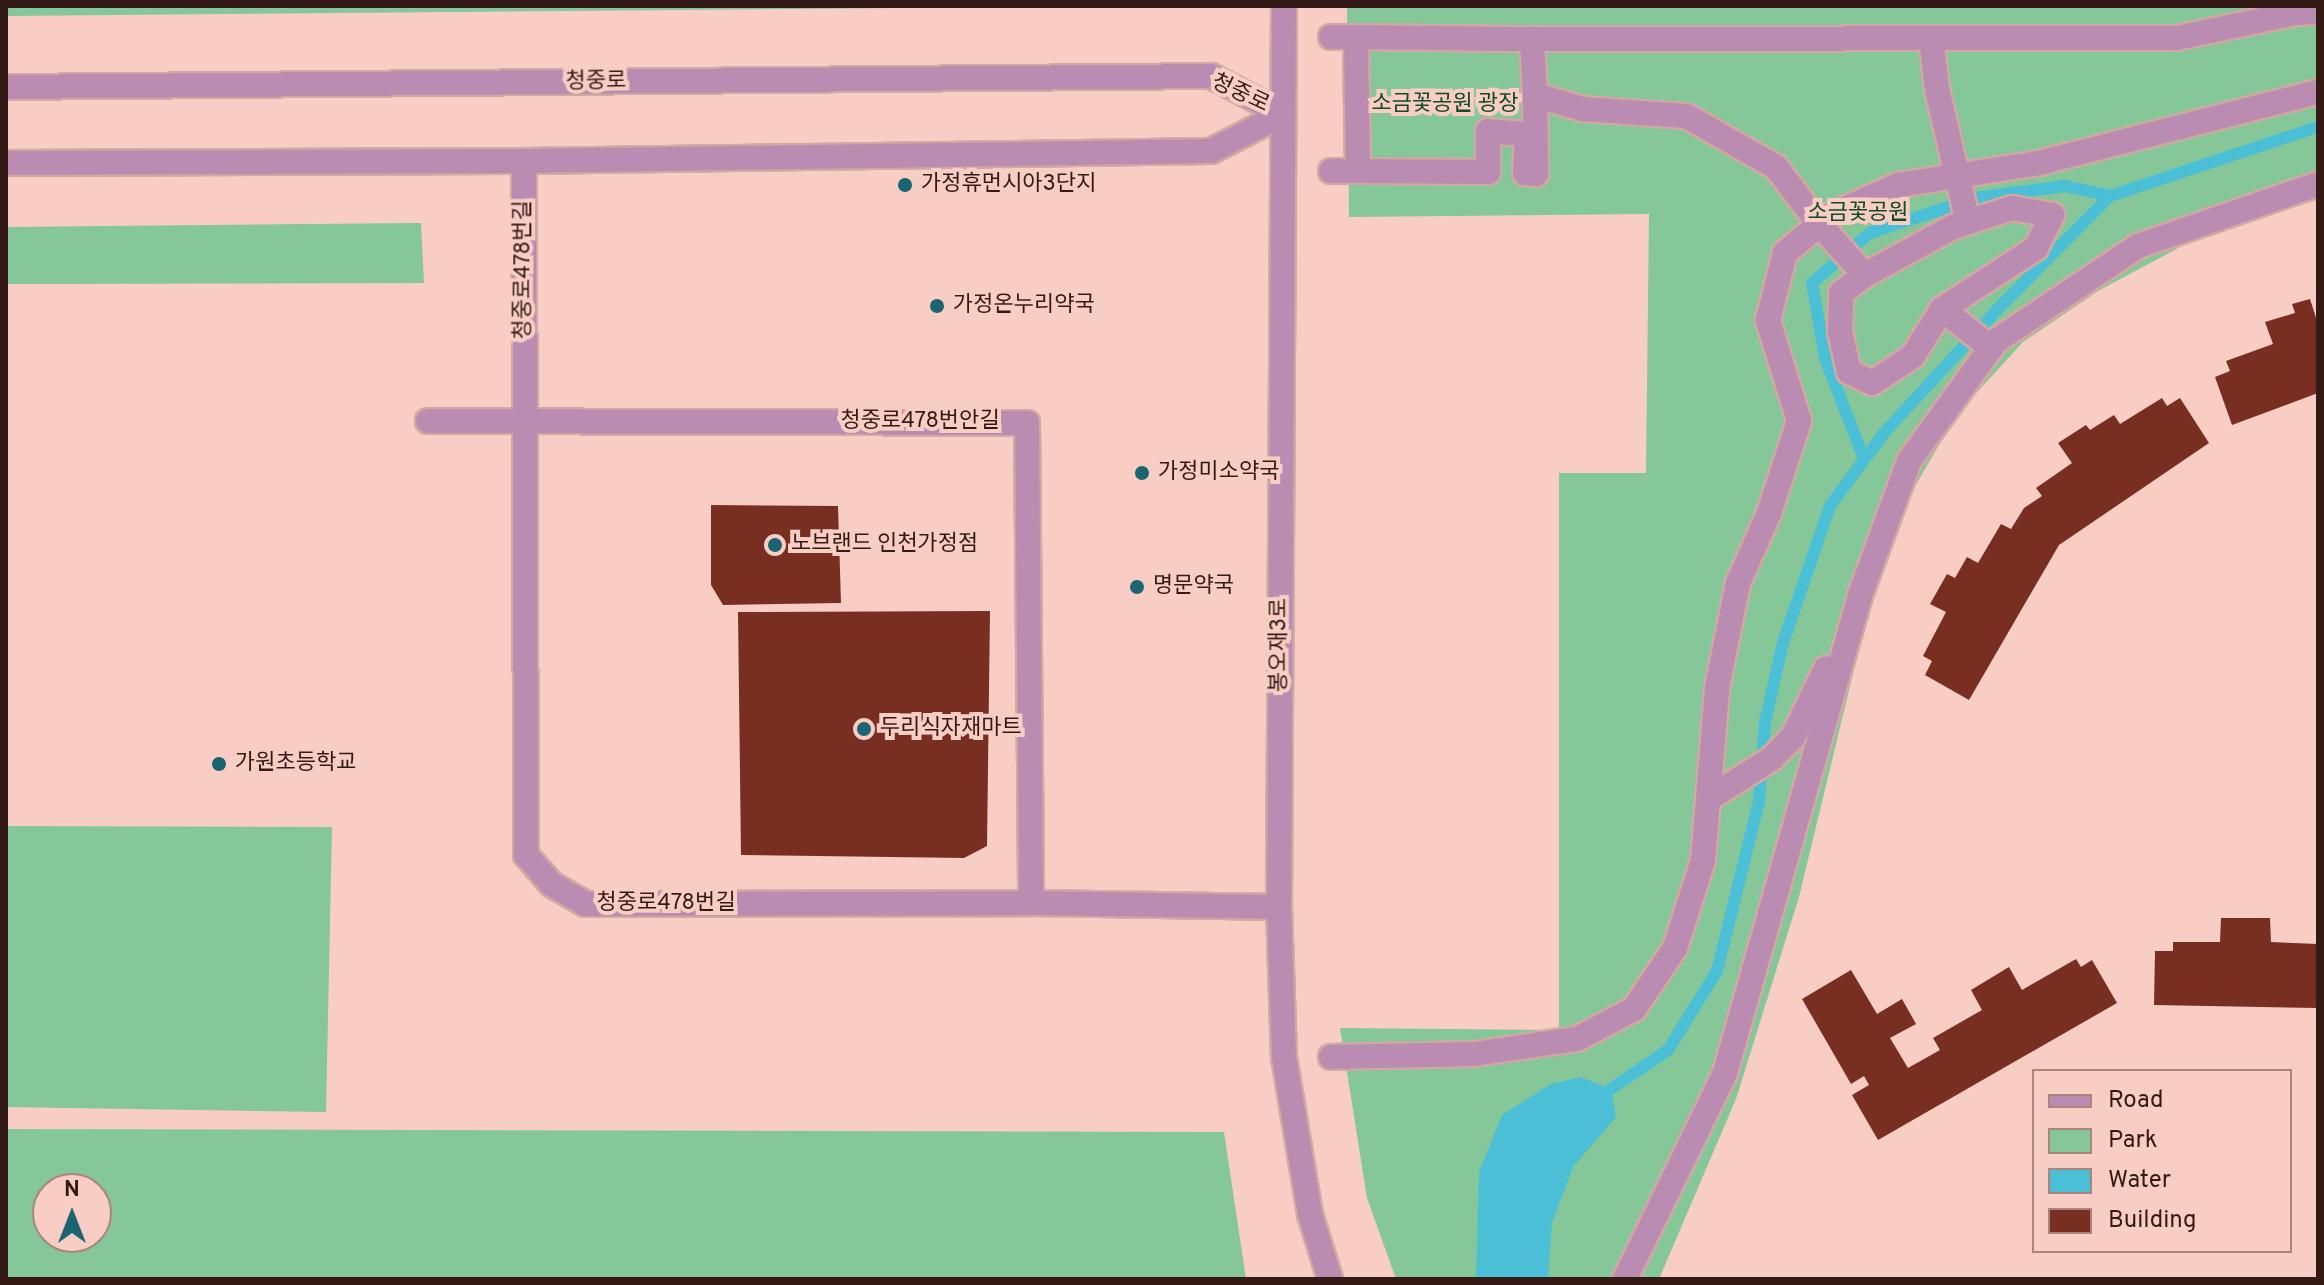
<!DOCTYPE html>
<html>
<head>
<meta charset="utf-8">
<style>
	body { margin:0 }
	#map { position:relative; width:2324px; height:1285px; overflow:hidden; background:#f8cdc4; font-family:Overpass,"Noto Sans KR",sans-serif }
	div>[style] { position:absolute }
	.green>* { inset:0; background:#85c799 }
	.water>* { inset:0; background:#4bbfd6 }
	.stream>* { height:12px; margin:-6px; padding:0 6px; transform-origin:6px; border-radius:6px; background:#4bbfd6 }
	.building>* { inset:0; background:#782e20 }
	.roads { filter:drop-shadow(2px 0 #d1a9a1) drop-shadow(-2px 0 #d1a9a1) drop-shadow(0 2px #d1a9a1) drop-shadow(0 -2px #d1a9a1) }
	.minor>* { height:24px; margin:-12px; padding:0 12px; transform-origin:12px; border-radius:12px; background:#ba8cb1 }
	.dots>* { width:22px; height:22px; translate:-50% -50%; box-sizing:border-box; border:4px solid #f8cdc4; border-radius:50% }
	span { translate:-50% -50%; white-space:nowrap; text-align:center; line-height:1.15; -webkit-text-stroke:8px #f8cdc4; paint-order:stroke }
	.street-label { font-size:22px; color:#331a15 }
	.park-label { font-size:22px; color:#104a28 }
	.poi-label { font-size:22px; color:#331a15 }
	.left { translate:0 -50%; text-align:left }
	.frame { position:absolute; inset:0; border:8px solid #331a15; pointer-events:none }
	.legend { position:absolute; left:2032px; top:1069px; width:260px; height:184px; box-sizing:border-box; background:#f8cdc4; border:2px solid #a9857e; margin:0; padding:10px 14px; list-style:none; font-size:24px; color:#331a15 }
	.legend li { display:flex; align-items:center; gap:16px; height:40px }
	.legend b { width:40px; border:2px solid #a9857e }
	.north { position:absolute; left:32px; top:1173px; width:80px; height:80px; box-sizing:border-box; background:#f8cdc4; border:2px solid #a9857e; border-radius:50%; rotate:0deg; font-size:22px; font-weight:700; line-height:32px; text-align:center; color:#331a15 }
	.north::after { content:''; display:block; margin:auto; width:28px; height:36px; background:#1b6471; clip-path:polygon(50% 0,100% 100%,50% 72%,0 100%) }
</style>
</head>
<body>
<div id="map">
	<div class="green">
		<div style="clip-path:polygon(6px 6px,1129px 6px,6px 16px)"></div>
		<div style="clip-path:polygon(1347px 6px,2318px 6px,2318px 199px,2197px 238px,2098px 291px,2023px 342px,1957px 414px,1907px 500px,1867px 616px,1799px 897px,1736px 1099px,1659px 1279px,1396px 1279px,1367px 1198px,1340px 1028px,1559px 1030px,1559px 473px,1646px 473px,1649px 214px,1349px 217px)"></div>
		<div style="clip-path:polygon(421px 223px,424px 283px,6px 284px,6px 227px)"></div>
		<div style="clip-path:polygon(6px 826px,332px 827px,326px 1112px,6px 1107px)"></div>
		<div style="clip-path:polygon(evenodd,6px 1129px,1224px 1132px,1246px 1279px,6px 1279px,6px 1129px,96px 1189px,96px 1237px,48px 1237px,48px 1189px,96px 1189px)"></div>
	</div>
	<div class="water">
		<div style="clip-path:polygon(1581px 1077px,1611px 1089px,1616px 1117px,1573px 1167px,1552px 1223px,1548px 1279px,1476px 1279px,1479px 1172px,1502px 1115px,1551px 1084px)"></div>
	</div>
	<div class="stream">
		<div style="left:1864px;top:459px;width:108px;rotate:-111.1deg"></div>
		<div style="left:1825px;top:358px;width:76px;rotate:-99.8deg"></div>
		<div style="left:1812px;top:283px;width:77px;rotate:-40.8deg"></div>
		<div style="left:1870px;top:233px;width:111px;rotate:-18.4deg"></div>
		<div style="left:1975px;top:198px;width:91px;rotate:-7.6deg"></div>
		<div style="left:2065px;top:186px;width:46px;rotate:12.5deg"></div>
		<div style="left:1611px;top:1089px;width:69px;rotate:-34.4deg"></div>
		<div style="left:1668px;top:1050px;width:93px;rotate:-58.2deg"></div>
		<div style="left:1717px;top:971px;width:175px;rotate:-76.1deg"></div>
		<div style="left:1759px;top:801px;width:79px;rotate:-85.7deg"></div>
		<div style="left:1765px;top:722px;width:81px;rotate:-77.2deg"></div>
		<div style="left:1783px;top:643px;width:145px;rotate:-71.1deg"></div>
		<div style="left:1830px;top:506px;width:91px;rotate:-53.5deg"></div>
		<div style="left:1884px;top:433px;width:168px;rotate:-47.4deg"></div>
		<div style="left:1998px;top:309px;width:159px;rotate:-45.3deg"></div>
		<div style="left:2110px;top:196px;width:219px;rotate:-18.4deg"></div>
	</div>
	<div class="building">
		<div style="clip-path:polygon(2310px 299px,2318px 324px,2318px 393px,2232px 425px,2215px 377px,2230px 371px,2226px 361px,2273px 344px,2265px 322px,2295px 313px,2292px 304px)"></div>
		<div style="clip-path:polygon(2162px 398px,2167px 406px,2180px 398px,2209px 443px,2059px 545px,1969px 700px,1925px 675px,1932px 661px,1923px 656px,1946px 612px,1930px 604px,1947px 574px,1955px 578px,1967px 557px,1978px 563px,2001px 524px,2011px 529px,2024px 508px,2042px 496px,2036px 488px,2072px 463px,2058px 443px,2086px 425px,2090px 430px,2114px 415px,2120px 424px)"></div>
		<div style="clip-path:polygon(711px 505px,838px 506px,841px 603px,723px 605px,711px 585px)"></div>
		<div style="clip-path:polygon(990px 611px,987px 846px,964px 858px,741px 855px,738px 612px)"></div>
		<div style="clip-path:polygon(2221px 918px,2270px 918px,2271px 942px,2318px 944px,2318px 1008px,2154px 1005px,2155px 951px,2173px 951px,2173px 942px,2220px 942px)"></div>
		<div style="clip-path:polygon(2076px 959px,2081px 967px,2092px 960px,2117px 1003px,1878px 1140px,1852px 1095px,1869px 1085px,1864px 1076px,1851px 1084px,1802px 999px,1851px 970px,1877px 1014px,1902px 999px,1916px 1024px,1890px 1038px,1908px 1068px,1940px 1050px,1933px 1038px,1982px 1010px,1971px 990px,2009px 967px,2022px 990px)"></div>
	</div>
	<div class="roads">
		<div class="minor">
			<div style="left:1284px;top:6px;width:901px;rotate:90.32deg"></div>
			<div style="left:1279px;top:907px;width:150px;rotate:88.1deg"></div>
			<div style="left:1284px;top:1057px;width:159px;rotate:80.6deg"></div>
			<div style="left:1310px;top:1214px;width:68px;rotate:72.9deg"></div>
			<div style="left:1331px;top:37px;width:25px"></div>
			<div style="left:1931px;top:38px;width:51px;rotate:83.3deg"></div>
			<div style="left:1937px;top:89px;width:137px;rotate:76.9deg"></div>
			<div style="left:1532px;top:39px;width:645px;rotate:-0.09deg"></div>
			<div style="left:2177px;top:38px;width:122px;rotate:-11.9deg"></div>
			<div style="left:2296px;top:13px;width:22px;rotate:-3deg"></div>
			<div style="left:6px;top:87px;width:1205px;rotate:-0.52deg"></div>
			<div style="left:1211px;top:76px;width:81px;rotate:27.8deg"></div>
			<div style="left:1535px;top:95px;width:79px;rotate:89.3deg"></div>
			<div style="left:1536px;top:174px;width:11px;rotate:-175deg"></div>
			<div style="left:1525px;top:173px;width:39px;rotate:-87deg"></div>
			<div style="left:1527px;top:134px;width:39px;rotate:-176deg"></div>
			<div style="left:1488px;top:131px;width:41px;rotate:90deg"></div>
			<div style="left:1488px;top:172px;width:130px;rotate:-179.6deg"></div>
			<div style="left:1358px;top:171px;width:134px;rotate:-90.9deg"></div>
			<div style="left:1356px;top:37px;width:176px;rotate:0.7deg"></div>
			<div style="left:1532px;top:39px;width:56px;rotate:86.9deg"></div>
			<div style="left:1535px;top:95px;width:50px;rotate:16.3deg"></div>
			<div style="left:1583px;top:109px;width:103px;rotate:3.9deg"></div>
			<div style="left:1686px;top:116px;width:26px;rotate:29deg"></div>
			<div style="left:1709px;top:129px;width:77px;rotate:29.6deg"></div>
			<div style="left:1776px;top:167px;width:71px;rotate:53deg"></div>
			<div style="left:1819px;top:224px;width:69px;rotate:48deg"></div>
			<div style="left:524px;top:161px;width:694px;rotate:89.83deg"></div>
			<div style="left:526px;top:855px;width:38px;rotate:49deg"></div>
			<div style="left:551px;top:884px;width:39px;rotate:30deg"></div>
			<div style="left:585px;top:904px;width:446px;rotate:-0.1deg"></div>
			<div style="left:1031px;top:903px;width:248px;rotate:0.9deg"></div>
			<div style="left:6px;top:163px;width:518px;rotate:-0.22deg"></div>
			<div style="left:524px;top:161px;width:687px;rotate:-0.83deg"></div>
			<div style="left:1211px;top:151px;width:81px;rotate:-27.2deg"></div>
			<div style="left:1331px;top:171px;width:27px"></div>
			<div style="left:2012px;top:208px;width:41px;rotate:9.9deg"></div>
			<div style="left:2052px;top:215px;width:37px;rotate:116deg"></div>
			<div style="left:2036px;top:248px;width:112px;rotate:147deg"></div>
			<div style="left:1942px;top:309px;width:55px;rotate:121.7deg"></div>
			<div style="left:1913px;top:356px;width:49px;rotate:146.6deg"></div>
			<div style="left:1872px;top:383px;width:25px;rotate:-154deg"></div>
			<div style="left:1849px;top:372px;width:42px;rotate:-102.4deg"></div>
			<div style="left:1840px;top:331px;width:38px;rotate:-88deg"></div>
			<div style="left:1841px;top:293px;width:30px;rotate:-37deg"></div>
			<div style="left:1865px;top:275px;width:100px;rotate:-28.6deg"></div>
			<div style="left:1953px;top:227px;width:62px;rotate:-17.9deg"></div>
			<div style="left:1942px;top:309px;width:63px;rotate:38.5deg"></div>
			<div style="left:428px;top:421px;width:599px;rotate:0.19deg"></div>
			<div style="left:1027px;top:423px;width:480px;rotate:89.5deg"></div>
			<div style="left:1708px;top:799px;width:75px;rotate:-32.4deg"></div>
			<div style="left:1771px;top:759px;width:31px;rotate:-45deg"></div>
			<div style="left:1793px;top:737px;width:76px;rotate:-64.4deg"></div>
			<div style="left:1331px;top:1057px;width:143px;rotate:-1.2deg"></div>
			<div style="left:1474px;top:1054px;width:104px;rotate:-8.3deg"></div>
			<div style="left:1577px;top:1039px;width:64px;rotate:-27.8deg"></div>
			<div style="left:1634px;top:1009px;width:73px;rotate:-56.1deg"></div>
			<div style="left:1675px;top:948px;width:92px;rotate:-72.3deg"></div>
			<div style="left:1703px;top:860px;width:173px;rotate:-85.3deg"></div>
			<div style="left:1717px;top:688px;width:107px;rotate:-78.7deg"></div>
			<div style="left:1738px;top:583px;width:77px;rotate:-66.1deg"></div>
			<div style="left:1769px;top:513px;width:97px;rotate:-71.9deg"></div>
			<div style="left:1799px;top:421px;width:106px;rotate:-107.1deg"></div>
			<div style="left:1768px;top:320px;width:69px;rotate:-75.8deg"></div>
			<div style="left:1785px;top:253px;width:57px;rotate:-40.1deg"></div>
			<div style="left:1829px;top:216px;width:76px;rotate:-24.2deg"></div>
			<div style="left:1898px;top:185px;width:143px;rotate:-8.9deg"></div>
			<div style="left:2039px;top:163px;width:288px;rotate:-14.3deg"></div>
			<div style="left:1625px;top:1279px;width:229px;rotate:-64.1deg"></div>
			<div style="left:1725px;top:1073px;width:497px;rotate:-74.2deg"></div>
			<div style="left:1860px;top:595px;width:143px;rotate:-69.9deg"></div>
			<div style="left:1909px;top:461px;width:148px;rotate:-54.1deg"></div>
			<div style="left:1996px;top:341px;width:171px;rotate:-33.8deg"></div>
			<div style="left:2138px;top:246px;width:190px;rotate:-19deg"></div>
		</div>
	</div>
	<div class="dots">
		<div style="left:905px;top:185px;background:#1b6471"></div>
		<div style="left:937px;top:306px;background:#1b6471"></div>
		<div style="left:1142px;top:473px;background:#1b6471"></div>
		<div style="left:775px;top:545px;background:#1b6471"></div>
		<div style="left:1137px;top:587px;background:#1b6471"></div>
		<div style="left:864px;top:729px;background:#1b6471"></div>
		<div style="left:219px;top:764px;background:#1b6471"></div>
	</div>
	<div class="street-label">
		<span style="left:596px;top:82px;rotate:-1deg">청중로</span>
		<span style="left:1240px;top:94px;rotate:25deg">청중로</span>
		<span style="left:524px;top:270px;rotate:-90deg">청중로478번길</span>
		<span style="left:920px;top:422px">청중로478번안길</span>
		<span style="left:1280px;top:645px;rotate:-90deg">봉오재3로</span>
		<span style="left:666px;top:904px">청중로478번길</span>
	</div>
	<div class="park-label">
		<span style="left:1445px;top:105px">소금꽃공원 광장</span>
		<span style="left:1858px;top:214px">소금꽃공원</span>
	</div>
	<div class="poi-label">
		<span class="left" style="left:921px;top:185px">가정휴먼시아3단지</span>
		<span class="left" style="left:953px;top:306px">가정온누리약국</span>
		<span class="left" style="left:1158px;top:473px">가정미소약국</span>
		<span class="left" style="left:791px;top:545px">노브랜드 인천가정점</span>
		<span class="left" style="left:1153px;top:587px">명문약국</span>
		<span class="left" style="left:880px;top:729px">두리식자재마트</span>
		<span class="left" style="left:235px;top:764px">가원초등학교</span>
	</div>
	<div class="frame"></div>
	<ul class="legend">
	<li><b style="height:10px;background:#ba8cb1"></b>Road</li>
	<li><b style="height:22px;background:#85c799"></b>Park</li>
	<li><b style="height:22px;background:#4bbfd6"></b>Water</li>
	<li><b style="height:22px;background:#782e20"></b>Building</li>
	</ul>
	<div class="north">N</div>
</div>
</body>
</html>
